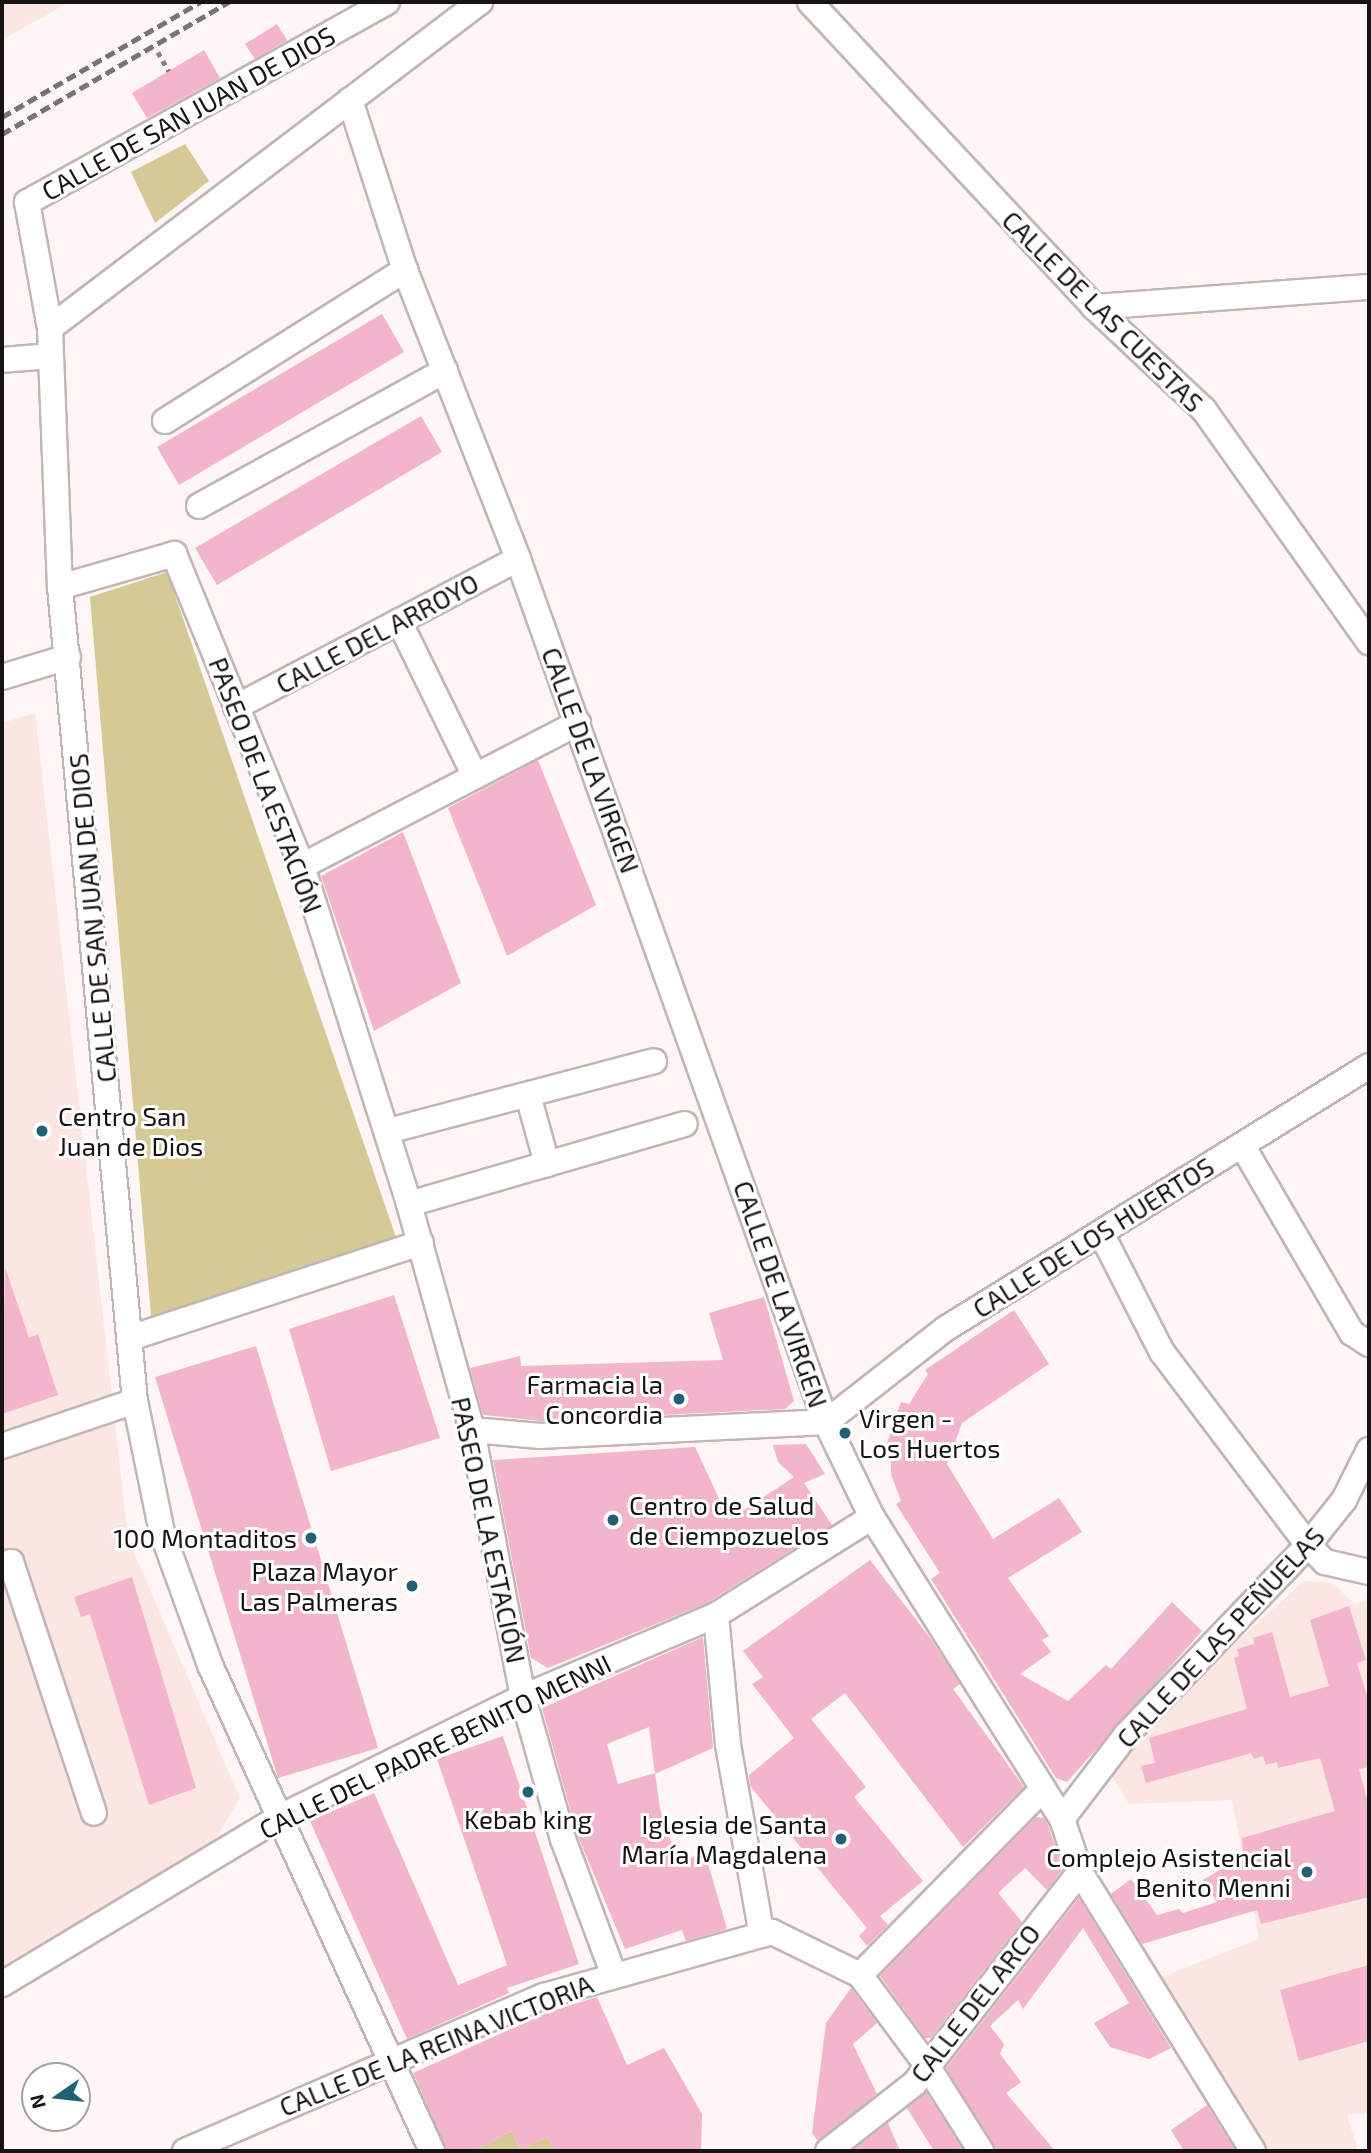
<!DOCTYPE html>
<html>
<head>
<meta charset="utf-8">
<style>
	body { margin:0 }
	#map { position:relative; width:1371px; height:2153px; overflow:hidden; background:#fef6f5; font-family:"Exo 2",sans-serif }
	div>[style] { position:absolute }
	.built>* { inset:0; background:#fce6e2 }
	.green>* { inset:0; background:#d5c995 }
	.building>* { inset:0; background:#f3b5cb }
	.path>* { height:4.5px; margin-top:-2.25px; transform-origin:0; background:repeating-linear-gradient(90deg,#878180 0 5px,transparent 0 10px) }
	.roads { filter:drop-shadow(2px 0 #c2b5b3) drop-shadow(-2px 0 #c2b5b3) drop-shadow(0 2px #c2b5b3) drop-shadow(0 -2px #c2b5b3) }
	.minor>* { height:24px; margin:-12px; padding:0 12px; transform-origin:12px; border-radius:12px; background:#fff }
	.rail>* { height:5px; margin-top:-2.5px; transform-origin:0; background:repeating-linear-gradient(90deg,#797372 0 10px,transparent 0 15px) }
	.dots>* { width:19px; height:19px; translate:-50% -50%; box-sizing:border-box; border:4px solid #fff; border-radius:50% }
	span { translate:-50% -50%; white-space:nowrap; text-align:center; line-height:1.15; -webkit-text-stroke:6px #fff; paint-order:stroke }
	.street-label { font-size:26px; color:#181313 }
	.poi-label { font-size:26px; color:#181313 }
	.left { translate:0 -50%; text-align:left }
	.right { translate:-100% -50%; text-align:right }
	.frame { position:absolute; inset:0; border:4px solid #181313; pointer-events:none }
	.north { position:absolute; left:21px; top:2062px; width:70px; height:70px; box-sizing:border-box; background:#fff; border:2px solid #a3a1a1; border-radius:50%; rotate:256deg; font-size:19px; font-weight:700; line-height:28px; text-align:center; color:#181313 }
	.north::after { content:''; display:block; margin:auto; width:24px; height:32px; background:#216177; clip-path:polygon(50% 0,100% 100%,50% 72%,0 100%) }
</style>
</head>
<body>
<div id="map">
	<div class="built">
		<div style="clip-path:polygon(2px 2px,69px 2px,2px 40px)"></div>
		<div style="clip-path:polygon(35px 713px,128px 1539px,240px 1798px,214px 1842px,2px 1966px,2px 723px)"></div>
		<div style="clip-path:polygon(1304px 1581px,1333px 1583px,1354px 1604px,1369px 1599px,1369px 2113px,1347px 2115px,1358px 2151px,1265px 2151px,1161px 1977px,1259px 1939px,1232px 1800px,1129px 1804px,1109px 1771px,1145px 1739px,1214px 1662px)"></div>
	</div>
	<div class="green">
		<div style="clip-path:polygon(185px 144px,209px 181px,155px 223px,131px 172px)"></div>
		<div style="clip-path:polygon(167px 572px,397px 1240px,151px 1316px,90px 597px)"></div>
		<div style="clip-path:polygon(512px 2131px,521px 2150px,547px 2137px,556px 2151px,473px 2151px)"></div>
	</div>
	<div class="building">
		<div style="clip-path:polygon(277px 24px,287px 40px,255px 59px,245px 44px)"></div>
		<div style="clip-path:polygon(204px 50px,220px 78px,147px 118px,132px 93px)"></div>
		<div style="clip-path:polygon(382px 314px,404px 352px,179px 485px,157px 447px)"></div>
		<div style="clip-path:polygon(421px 416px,442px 452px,217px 585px,195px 548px)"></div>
		<div style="clip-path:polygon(538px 760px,596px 905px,507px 956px,448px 808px)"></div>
		<div style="clip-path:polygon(403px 832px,461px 983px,374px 1031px,321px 876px)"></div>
		<div style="clip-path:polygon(5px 1267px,29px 1338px,38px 1334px,58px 1395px,2px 1414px)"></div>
		<div style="clip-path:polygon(394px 1295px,440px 1438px,331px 1471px,289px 1329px)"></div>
		<div style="clip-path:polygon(764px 1297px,794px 1401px,785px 1409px,541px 1421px,483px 1415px,470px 1368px,520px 1356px,521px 1366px,723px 1360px,709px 1313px)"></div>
		<div style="clip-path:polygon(1014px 1310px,1049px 1364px,962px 1423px,947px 1464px,993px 1539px,1059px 1498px,1082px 1532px,1008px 1578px,1049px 1636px,1042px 1640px,1051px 1652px,1020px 1674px,1068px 1701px,1106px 1665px,1111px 1669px,1172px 1602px,1202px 1631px,1067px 1782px,1056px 1778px,931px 1579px,940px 1573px,896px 1504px,901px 1501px,891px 1474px,891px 1455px,884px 1452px,901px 1402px,909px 1404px,928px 1374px,925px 1370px)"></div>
		<div style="clip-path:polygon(256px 1346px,378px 1748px,278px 1778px,155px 1377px)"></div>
		<div style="clip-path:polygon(806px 1444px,825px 1474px,804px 1483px,832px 1525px,705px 1604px,548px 1668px,531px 1658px,493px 1460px,695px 1447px,729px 1520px,794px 1477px,778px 1462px,773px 1445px)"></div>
		<div style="clip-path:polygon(870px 1560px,931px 1639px,960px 1684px,953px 1689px,1024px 1787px,963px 1847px,845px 1693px,811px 1719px,866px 1787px,854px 1797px,923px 1881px,880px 1916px,888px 1925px,867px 1946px,859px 1936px,867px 1928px,750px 1786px,749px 1775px,794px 1738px,752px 1684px,763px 1677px,743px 1651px)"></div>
		<div style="clip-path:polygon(132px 1577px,196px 1788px,149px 1805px,90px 1614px,81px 1617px,74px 1597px)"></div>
		<div style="clip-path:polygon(1349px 1606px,1366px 1660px,1357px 1663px,1369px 1702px,1369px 1767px,1359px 1769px,1369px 1807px,1369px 1897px,1261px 1924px,1257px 1910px,1142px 1944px,1111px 1894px,1131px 1879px,1157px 1915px,1179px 1909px,1183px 1913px,1217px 1902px,1203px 1880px,1243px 1856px,1242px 1838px,1335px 1811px,1320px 1758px,1278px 1768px,1277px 1762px,1266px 1765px,1263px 1756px,1254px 1759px,1251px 1753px,1146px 1783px,1141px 1766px,1155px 1763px,1149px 1738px,1247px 1709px,1234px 1658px,1239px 1656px,1237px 1649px,1254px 1644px,1253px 1638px,1272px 1632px,1290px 1697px,1329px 1686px,1310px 1620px)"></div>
		<div style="clip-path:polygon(703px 1637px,713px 1748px,655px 1774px,649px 1727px,607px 1744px,618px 1784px,655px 1773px,660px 1808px,678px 1862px,702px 1854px,707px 1860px,727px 1929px,686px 1941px,682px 1930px,625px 1949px,577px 1834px,542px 1708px)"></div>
		<div style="clip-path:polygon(503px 1736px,579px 1964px,507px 1988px,509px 1993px,407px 2039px,310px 1821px,374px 1793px,458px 1985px,507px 1965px,437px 1759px)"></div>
		<div style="clip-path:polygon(1036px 1817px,1044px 1818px,1048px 1825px,1063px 1869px,1047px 1890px,1025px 1868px,998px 1893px,1022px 1922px,931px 2038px,925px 2038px,880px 1976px)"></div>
		<div style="clip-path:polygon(1079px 1898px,1171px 2048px,1149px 2059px,1110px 2047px,1094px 2023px,1129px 2003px,1083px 1928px,1023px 2009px,1018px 2000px,990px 2026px,1004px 2044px,1000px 2054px,1021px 2082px,1006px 2093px,1055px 2151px,996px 2151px,946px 2068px)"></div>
		<div style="clip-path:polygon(1369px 1965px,1369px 2041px,1299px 2061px,1280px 1990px)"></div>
		<div style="clip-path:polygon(851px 1988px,877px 2023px,853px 2044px,877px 2094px,818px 2141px,812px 2133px,826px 2023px)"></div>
		<div style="clip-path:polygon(597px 1997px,627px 2065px,664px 2048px,702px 2114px,701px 2151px,556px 2151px,547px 2137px,521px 2150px,512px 2131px,473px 2151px,447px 2151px,413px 2073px,551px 2011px)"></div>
		<div style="clip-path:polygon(926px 2092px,964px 2151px,934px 2151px,907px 2108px)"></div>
		<div style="clip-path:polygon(1207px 2105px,1236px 2151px,1184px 2151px,1171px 2130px)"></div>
		<div style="clip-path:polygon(888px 2123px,900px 2151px,852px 2151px)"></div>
	</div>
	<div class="path">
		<div style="left:158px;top:52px;width:22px;rotate:60deg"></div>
	</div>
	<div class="roads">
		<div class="minor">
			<div style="left:387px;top:2px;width:412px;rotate:150.9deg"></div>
			<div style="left:27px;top:202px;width:128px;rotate:79.7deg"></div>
			<div style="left:50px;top:328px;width:259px;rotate:87.8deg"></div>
			<div style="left:60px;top:587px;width:817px;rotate:84.74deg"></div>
			<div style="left:135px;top:1401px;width:134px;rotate:78.4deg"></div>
			<div style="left:162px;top:1532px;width:144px;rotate:70.1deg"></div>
			<div style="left:211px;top:1667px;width:532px;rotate:65.46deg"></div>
			<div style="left:810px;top:2px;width:417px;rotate:47deg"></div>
			<div style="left:1094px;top:307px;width:151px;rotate:43.1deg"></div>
			<div style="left:1204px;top:410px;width:285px;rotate:54.6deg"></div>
			<div style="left:350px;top:100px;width:179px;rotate:72.1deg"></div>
			<div style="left:405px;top:270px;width:310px;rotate:68.6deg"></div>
			<div style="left:518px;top:559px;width:916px;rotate:70.36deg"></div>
			<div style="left:826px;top:1422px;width:106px;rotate:64.2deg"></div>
			<div style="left:872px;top:1517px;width:357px;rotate:57.8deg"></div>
			<div style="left:1062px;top:1819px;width:56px;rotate:71.2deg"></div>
			<div style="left:1080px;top:1872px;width:328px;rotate:58.2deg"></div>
			<div style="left:1094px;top:307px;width:276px;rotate:-4.2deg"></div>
			<div style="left:50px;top:328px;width:540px;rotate:-37.17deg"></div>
			<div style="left:2px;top:360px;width:49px;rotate:-4.7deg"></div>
			<div style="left:165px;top:421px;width:284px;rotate:-32.2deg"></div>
			<div style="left:199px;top:506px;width:281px;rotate:-28.8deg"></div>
			<div style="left:60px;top:587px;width:119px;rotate:-16.1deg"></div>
			<div style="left:174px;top:554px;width:337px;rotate:67.7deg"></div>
			<div style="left:302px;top:866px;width:355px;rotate:72.4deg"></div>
			<div style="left:409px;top:1204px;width:235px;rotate:74.4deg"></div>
			<div style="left:472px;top:1430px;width:272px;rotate:79.2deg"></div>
			<div style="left:523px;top:1697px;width:148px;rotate:74.3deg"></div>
			<div style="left:563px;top:1839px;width:143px;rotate:69.5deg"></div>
			<div style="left:399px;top:621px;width:173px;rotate:63.9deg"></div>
			<div style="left:2px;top:677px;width:69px;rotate:-16.9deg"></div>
			<div style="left:236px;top:707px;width:318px;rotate:-27.7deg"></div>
			<div style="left:302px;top:866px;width:311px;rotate:-27.4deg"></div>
			<div style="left:528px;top:1095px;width:72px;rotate:74.6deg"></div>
			<div style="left:388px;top:1131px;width:275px;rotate:-14.7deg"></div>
			<div style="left:1242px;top:1145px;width:218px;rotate:59.7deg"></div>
			<div style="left:1352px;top:1333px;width:20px;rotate:33deg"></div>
			<div style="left:409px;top:1204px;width:287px;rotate:-16.2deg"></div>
			<div style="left:1102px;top:1235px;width:131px;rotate:62.9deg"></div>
			<div style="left:1162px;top:1352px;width:242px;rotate:52.9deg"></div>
			<div style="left:1308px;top:1545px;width:24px;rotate:45deg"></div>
			<div style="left:1325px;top:1562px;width:45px;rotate:12.8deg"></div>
			<div style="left:130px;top:1338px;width:306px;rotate:-18.1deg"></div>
			<div style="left:472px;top:1430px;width:69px;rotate:5deg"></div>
			<div style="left:541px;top:1436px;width:285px;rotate:-2.8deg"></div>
			<div style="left:826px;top:1422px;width:151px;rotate:-38deg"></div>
			<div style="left:945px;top:1329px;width:499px;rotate:-31.8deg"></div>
			<div style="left:2px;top:1446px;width:140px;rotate:-18.7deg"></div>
			<div style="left:2px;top:1566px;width:10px;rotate:-24deg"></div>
			<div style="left:11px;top:1562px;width:264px;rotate:71.7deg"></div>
			<div style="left:716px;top:1615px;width:131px;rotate:84.7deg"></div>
			<div style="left:728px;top:1745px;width:193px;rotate:79.9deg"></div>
			<div style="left:1062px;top:1819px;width:106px;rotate:-52.7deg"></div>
			<div style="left:1126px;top:1735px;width:263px;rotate:-46.2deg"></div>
			<div style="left:1308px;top:1545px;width:58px;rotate:-51.3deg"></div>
			<div style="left:1344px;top:1500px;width:56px;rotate:-63.4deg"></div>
			<div style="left:860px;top:1975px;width:261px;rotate:-45.5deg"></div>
			<div style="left:2px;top:1984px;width:322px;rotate:-31deg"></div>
			<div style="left:278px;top:1818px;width:273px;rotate:-26.3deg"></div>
			<div style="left:523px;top:1697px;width:210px;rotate:-23deg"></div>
			<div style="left:716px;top:1615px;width:184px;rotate:-32.1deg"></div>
			<div style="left:185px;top:2151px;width:391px;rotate:-23.4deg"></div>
			<div style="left:544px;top:1996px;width:237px;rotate:-15.7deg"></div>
			<div style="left:772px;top:1932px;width:98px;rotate:26deg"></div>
			<div style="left:860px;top:1975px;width:111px;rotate:53.4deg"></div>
			<div style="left:926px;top:2064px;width:103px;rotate:57.7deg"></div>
			<div style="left:828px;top:2151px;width:110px;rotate:-38deg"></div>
			<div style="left:915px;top:2083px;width:268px;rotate:-52deg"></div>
		</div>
	</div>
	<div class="rail">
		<div style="left:2px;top:117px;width:229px;rotate:-30.1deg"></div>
		<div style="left:2px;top:134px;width:263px;rotate:-30.2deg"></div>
	</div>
	<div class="dots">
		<div style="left:42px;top:1131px;background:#216177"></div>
		<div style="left:679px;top:1399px;background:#216177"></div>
		<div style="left:845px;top:1433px;background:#216177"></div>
		<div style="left:613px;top:1520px;background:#216177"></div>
		<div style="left:311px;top:1538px;background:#216177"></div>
		<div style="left:412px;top:1586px;background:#216177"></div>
		<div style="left:528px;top:1792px;background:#216177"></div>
		<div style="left:841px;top:1839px;background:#216177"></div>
		<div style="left:1307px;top:1872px;background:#216177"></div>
	</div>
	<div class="street-label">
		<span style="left:188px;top:113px;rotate:-29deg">CALLE DE SAN JUAN DE DIOS</span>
		<span style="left:1103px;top:311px;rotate:45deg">CALLE DE LAS CUESTAS</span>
		<span style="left:377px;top:633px;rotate:-28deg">CALLE DEL ARROYO</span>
		<span style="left:591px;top:760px;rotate:70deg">CALLE DE LA VIRGEN</span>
		<span style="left:266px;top:785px;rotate:69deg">PASEO DE LA ESTACIÓN</span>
		<span style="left:92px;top:918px;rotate:-95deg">CALLE DE SAN JUAN DE DIOS</span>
		<span style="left:1093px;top:1237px;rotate:-32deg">CALLE DE LOS HUERTOS</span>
		<span style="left:781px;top:1294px;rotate:71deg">CALLE DE LA VIRGEN</span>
		<span style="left:489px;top:1530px;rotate:78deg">PASEO DE LA ESTACIÓN</span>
		<span style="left:1220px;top:1637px;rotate:-47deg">CALLE DE LAS PEÑUELAS</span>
		<span style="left:435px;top:1746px;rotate:-26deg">CALLE DEL PADRE BENITO MENNI</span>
		<span style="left:975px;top:2003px;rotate:-52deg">CALLE DEL ARCO</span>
		<span style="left:436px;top:2045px;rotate:-22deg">CALLE DE LA REINA VICTORIA</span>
	</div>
	<div class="poi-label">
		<span class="left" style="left:58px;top:1131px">Centro San<br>Juan de Dios</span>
		<span class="right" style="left:663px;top:1399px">Farmacia la<br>Concordia</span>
		<span class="left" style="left:859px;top:1433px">Virgen -<br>Los Huertos</span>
		<span class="left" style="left:629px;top:1520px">Centro de Salud<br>de Ciempozuelos</span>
		<span class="right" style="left:297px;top:1538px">100 Montaditos</span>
		<span class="right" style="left:398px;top:1586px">Plaza Mayor<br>Las Palmeras</span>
		<span style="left:528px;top:1819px">Kebab king</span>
		<span class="right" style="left:827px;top:1839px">Iglesia de Santa<br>María Magdalena</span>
		<span class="right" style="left:1291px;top:1872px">Complejo Asistencial<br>Benito Menni</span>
	</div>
	<div class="frame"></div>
	<div class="north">N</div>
</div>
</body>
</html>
